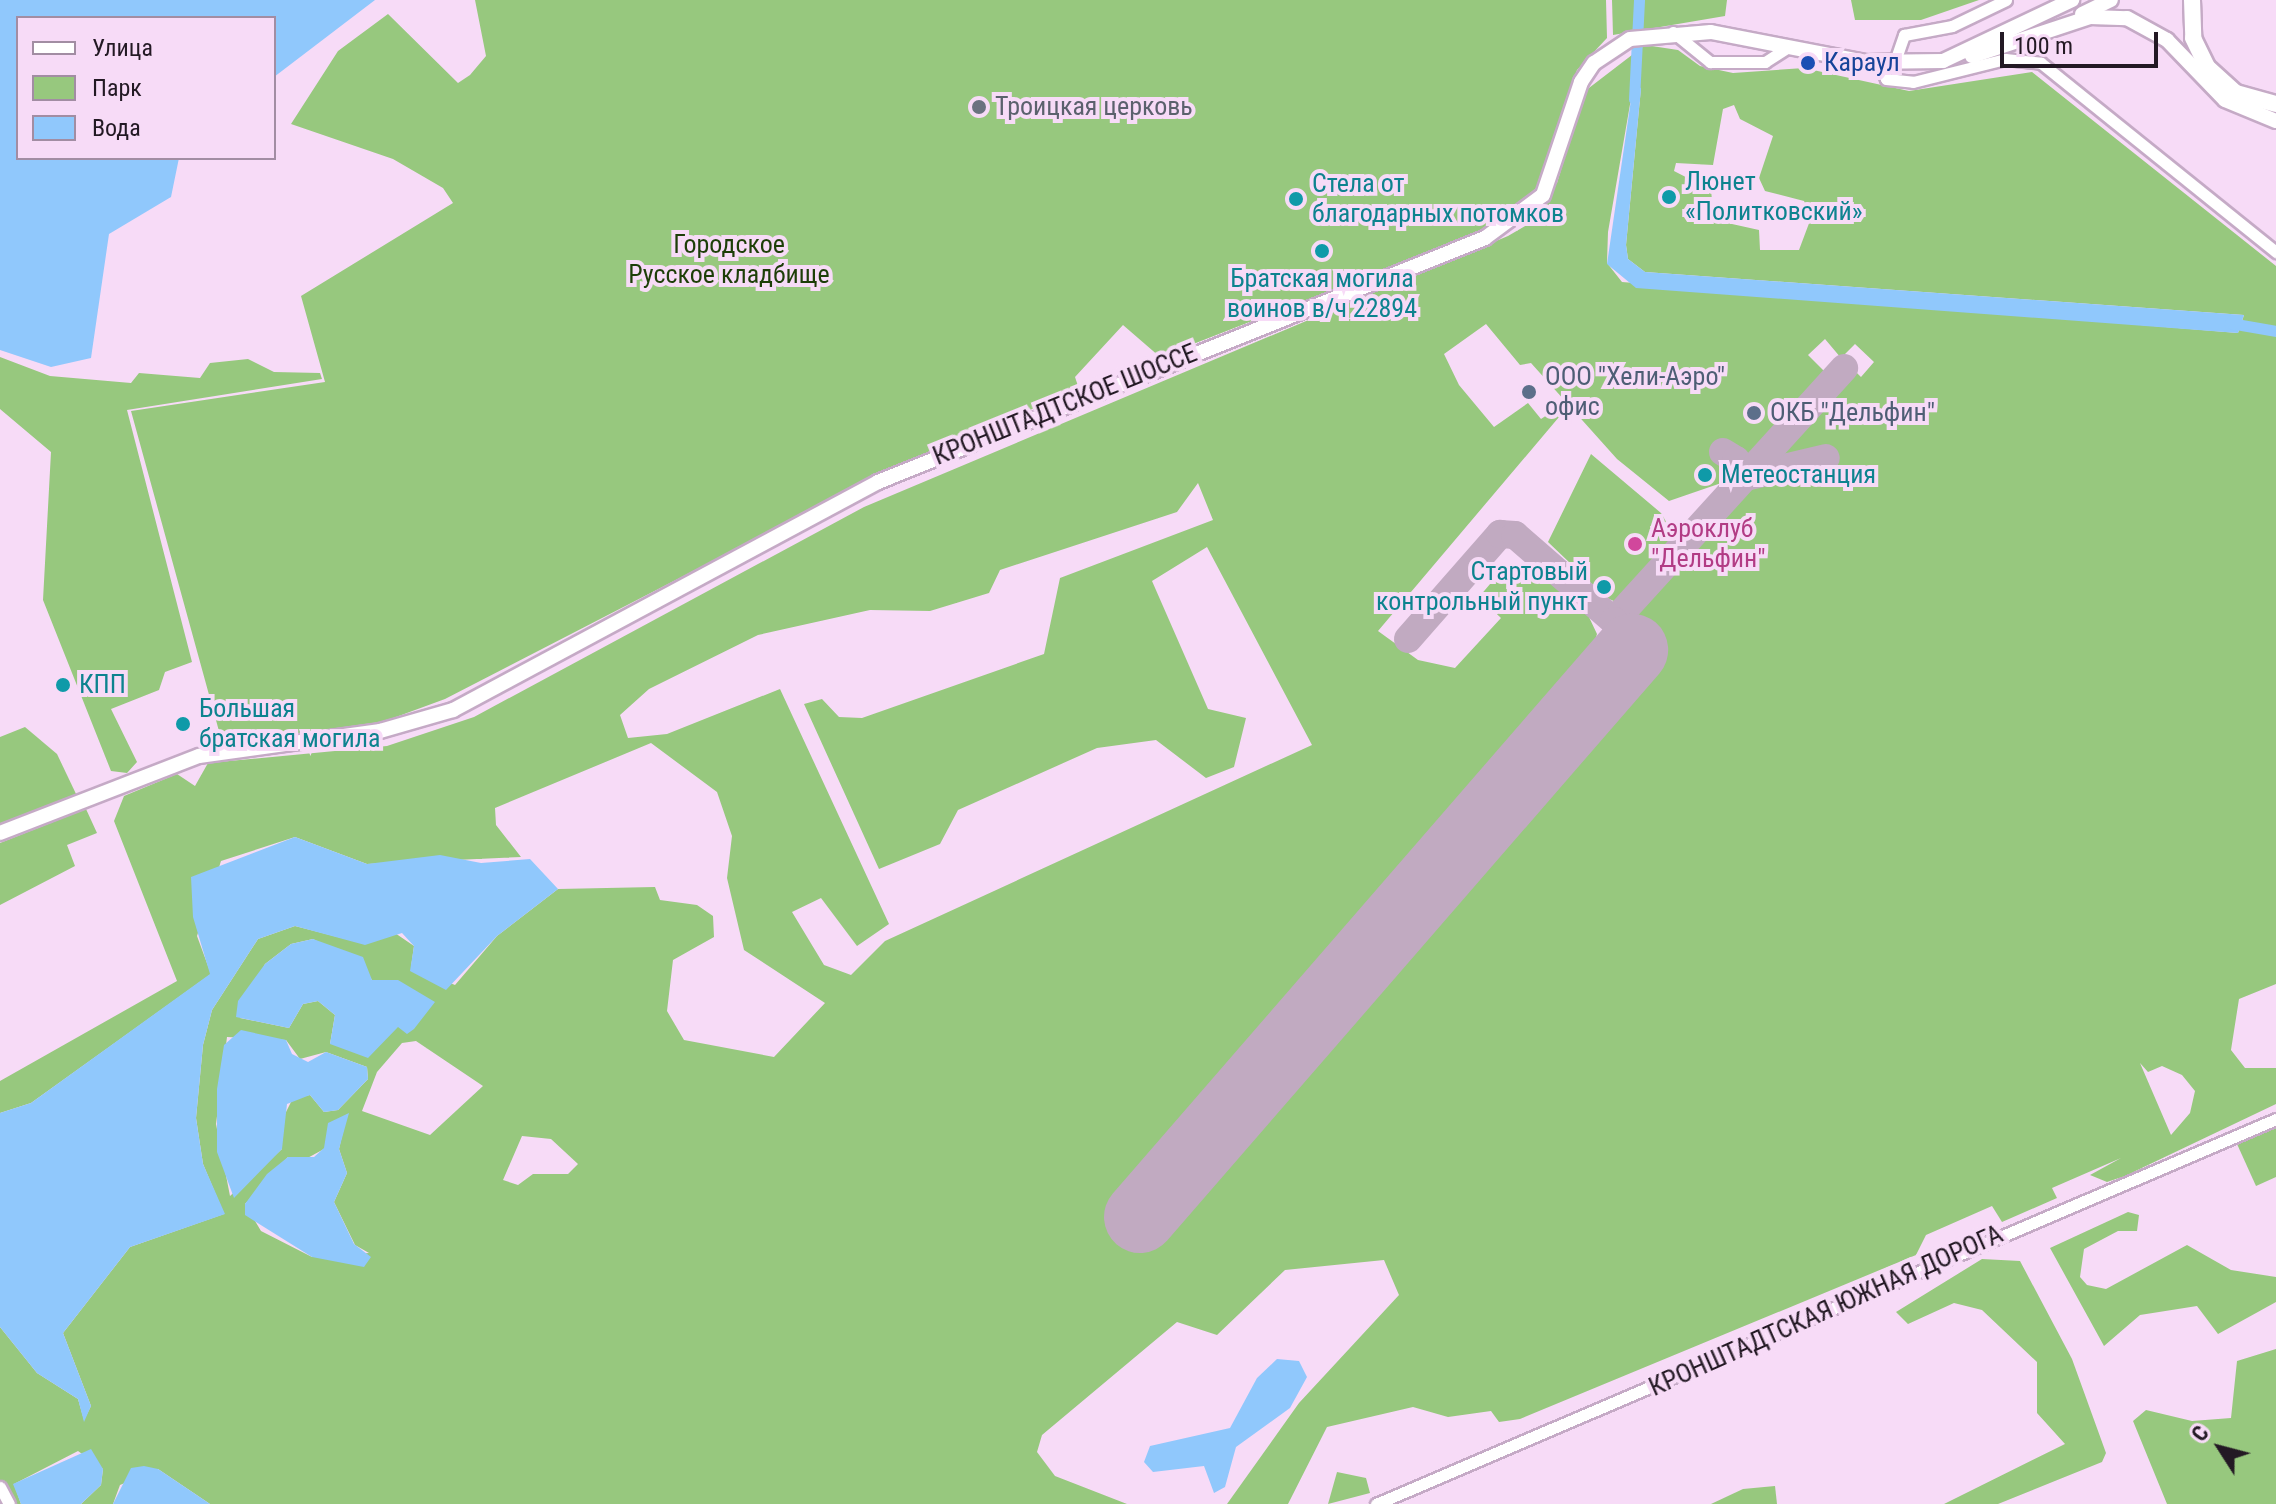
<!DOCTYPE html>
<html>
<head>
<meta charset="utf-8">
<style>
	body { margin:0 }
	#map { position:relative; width:2276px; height:1504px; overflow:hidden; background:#f7dbf7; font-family:"Roboto Condensed",sans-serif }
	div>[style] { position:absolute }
	.green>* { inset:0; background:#97c87e }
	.water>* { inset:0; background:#90c8fc }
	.canal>* { height:11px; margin:-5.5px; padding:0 5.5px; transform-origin:5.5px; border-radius:5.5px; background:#90c8fc }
	.taxiway>* { height:28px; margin:-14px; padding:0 14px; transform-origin:14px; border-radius:14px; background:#c1aac1 }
	.runway>* { height:72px; margin:-36px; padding:0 36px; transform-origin:36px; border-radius:36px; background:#c1aac1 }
	.roads { filter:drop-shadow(2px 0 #c5aac6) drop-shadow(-2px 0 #c5aac6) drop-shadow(0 2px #c5aac6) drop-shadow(0 -2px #c5aac6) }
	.minor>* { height:11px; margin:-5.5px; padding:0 5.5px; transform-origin:5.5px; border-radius:5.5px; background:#fff }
	.tertiary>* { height:14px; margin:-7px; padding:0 7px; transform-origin:7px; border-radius:7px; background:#fff }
	.secondary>* { height:16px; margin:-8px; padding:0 8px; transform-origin:8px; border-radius:8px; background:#fff }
	.dots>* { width:22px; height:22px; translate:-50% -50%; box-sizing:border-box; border:4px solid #f7dbf7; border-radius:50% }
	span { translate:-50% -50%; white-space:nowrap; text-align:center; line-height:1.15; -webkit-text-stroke:8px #f7dbf7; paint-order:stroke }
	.transit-label { font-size:26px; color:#164399 }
	.left { translate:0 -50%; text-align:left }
	.worship-label { font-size:26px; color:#5b616d }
	.culture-label { font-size:26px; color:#0d838f }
	.right { translate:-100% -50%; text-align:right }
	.park-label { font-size:26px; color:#1d3e08 }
	.service-label { font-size:26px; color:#4e5e75 }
	.street-label { font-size:26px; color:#231924 }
	.hotel-label { font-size:26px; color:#b23c85 }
	.legend { position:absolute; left:16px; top:16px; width:260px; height:144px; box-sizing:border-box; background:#f7dbf7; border:2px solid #a28da3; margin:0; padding:10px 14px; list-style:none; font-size:24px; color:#231924 }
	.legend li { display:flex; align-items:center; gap:16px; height:40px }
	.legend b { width:40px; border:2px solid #a28da3 }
	.north { position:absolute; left:2180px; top:1408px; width:80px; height:80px; -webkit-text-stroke:6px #f7dbf7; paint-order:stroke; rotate:306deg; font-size:22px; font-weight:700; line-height:32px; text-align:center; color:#231924 }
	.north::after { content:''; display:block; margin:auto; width:28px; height:36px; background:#231924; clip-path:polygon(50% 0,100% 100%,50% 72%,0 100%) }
	.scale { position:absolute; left:2000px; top:32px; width:158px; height:36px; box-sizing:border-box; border:4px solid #231924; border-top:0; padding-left:10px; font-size:24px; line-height:28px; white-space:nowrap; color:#231924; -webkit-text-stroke:6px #f7dbf7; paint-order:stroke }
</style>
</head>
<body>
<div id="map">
	<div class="green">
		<div style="clip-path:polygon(475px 0,1606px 0,1607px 38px,1577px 70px,1536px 188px,1516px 211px,1483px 231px,1160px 357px,1123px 325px,1075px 377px,1079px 389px,881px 474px,445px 699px,377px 724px,222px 742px,131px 411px,325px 382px,301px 296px,453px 203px,443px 188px,393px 159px,291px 124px,338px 51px,388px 14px,458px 83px,470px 75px,486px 56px)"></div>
		<div style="clip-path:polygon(1612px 0,1727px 0,1725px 16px,1613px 35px)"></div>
		<div style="clip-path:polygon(1851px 0,1979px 0,1921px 20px,1855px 20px)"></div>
		<div style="clip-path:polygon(evenodd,1645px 45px,1678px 50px,1700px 66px,1733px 73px,1804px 68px,1909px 91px,2032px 72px,2276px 266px,2276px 984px,2239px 999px,2231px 1050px,2245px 1068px,2276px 1068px,2276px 1104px,2125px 1176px,2107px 1182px,2090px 1175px,2121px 1158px,2052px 1188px,2057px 1198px,2002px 1222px,1992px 1206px,1926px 1235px,1916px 1255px,1520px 1419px,1499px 1422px,1491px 1411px,1448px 1417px,1413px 1407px,1327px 1427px,1288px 1504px,1227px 1504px,1299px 1403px,1399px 1295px,1384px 1260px,1285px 1270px,1217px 1335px,1177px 1322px,1042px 1435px,1037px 1452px,1055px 1476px,1127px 1504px,210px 1504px,158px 1469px,120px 1485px,113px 1504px,81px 1504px,101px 1485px,103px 1469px,78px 1451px,14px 1484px,21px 1504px,0 1504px,0 1327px,37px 1373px,78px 1399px,84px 1420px,91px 1406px,63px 1333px,130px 1247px,224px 1214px,203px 1164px,196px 1118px,203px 1045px,212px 1010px,258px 939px,295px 926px,365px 944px,392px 931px,414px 946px,411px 967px,455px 985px,497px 936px,558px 889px,655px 887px,660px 900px,697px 905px,713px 916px,714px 937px,673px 960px,667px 1011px,684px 1040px,774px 1057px,825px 1003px,744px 950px,727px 878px,732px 836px,717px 792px,651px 743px,495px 808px,496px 825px,521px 857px,367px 864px,295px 837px,221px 861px,197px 936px,211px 974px,31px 1103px,0 1113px,0 1081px,177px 981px,114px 821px,124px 796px,177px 774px,195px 786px,208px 763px,387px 746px,474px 717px,864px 507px,1508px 236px,1527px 225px,1557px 183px,1585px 91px,1645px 45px,1633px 87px,1641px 88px,1626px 245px,1628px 259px,1645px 272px,2244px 315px,2238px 333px,1622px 282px,1607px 263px,1608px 232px,1633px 87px,1645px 45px,1734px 105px,1740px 119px,1773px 136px,1759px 178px,1765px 191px,1804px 201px,1811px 218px,1799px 250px,1760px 250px,1759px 230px,1714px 220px,1711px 190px,1674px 171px,1676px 163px,1713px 165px,1723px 109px,1734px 105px,1645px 45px,1486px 324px,1520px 365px,1531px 363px,1617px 459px,1669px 501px,1730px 480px,1784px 428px,1823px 388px,1825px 372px,1808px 355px,1825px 339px,1841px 358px,1855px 344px,1874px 362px,1861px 377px,1852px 368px,1626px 614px,1667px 649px,1149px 1248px,1109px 1212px,1591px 654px,1597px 634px,1588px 615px,1529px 562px,1519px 574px,1507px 564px,1479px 597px,1501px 618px,1455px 668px,1418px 660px,1378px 631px,1559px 417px,1553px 411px,1541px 419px,1528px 403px,1494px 427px,1459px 385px,1444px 354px,1486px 324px,1645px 45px,1198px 483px,1213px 520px,1060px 578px,1044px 654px,862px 718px,839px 717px,822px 699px,804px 704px,879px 869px,940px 844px,958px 810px,1097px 748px,1156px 740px,1206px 778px,1234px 767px,1246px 718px,1208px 709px,1152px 581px,1207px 547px,1312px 745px,885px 941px,851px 975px,824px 965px,792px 912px,821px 898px,857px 946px,889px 924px,780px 689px,667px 734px,628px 738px,620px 715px,649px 689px,758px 635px,870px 610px,930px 611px,989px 593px,1000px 570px,1177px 512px,1198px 483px,1645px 45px,313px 939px,361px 965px,372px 980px,391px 982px,330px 1044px,335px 1015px,318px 1001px,303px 1004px,289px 1028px,240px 1018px,265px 964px,291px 944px,313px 939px,1645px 45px,227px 1037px,286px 1040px,300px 1059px,326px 1052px,367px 1067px,368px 1079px,338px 1110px,324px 1112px,310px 1095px,293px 1098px,280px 1124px,282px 1149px,230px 1196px,216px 1124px,227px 1037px,1645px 45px,416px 1041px,483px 1086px,430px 1135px,362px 1111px,377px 1072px,402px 1043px,416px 1041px,1645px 45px,2140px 1063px,2148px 1072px,2162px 1066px,2182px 1075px,2195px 1091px,2190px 1113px,2171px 1135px,2140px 1063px,1645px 45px,347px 1114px,339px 1149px,347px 1173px,334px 1202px,355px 1245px,369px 1253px,312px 1257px,261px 1231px,245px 1204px,288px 1157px,302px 1161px,324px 1149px,347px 1114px,1645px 45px,522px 1136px,551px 1139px,578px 1164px,568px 1174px,533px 1174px,518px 1185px,503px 1180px,522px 1136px)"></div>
		<div style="clip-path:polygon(0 357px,50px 376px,131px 383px,139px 373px,200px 378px,210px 363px,248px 359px,274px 372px,320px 373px,322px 379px,127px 410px,192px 662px,165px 672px,159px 690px,111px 709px,137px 762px,127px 773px,111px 771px,43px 600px,51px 452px,0 409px)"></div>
		<div style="clip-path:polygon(1591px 454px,1661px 513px,1672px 532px,1670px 547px,1616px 602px,1607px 598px,1614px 589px,1601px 577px,1593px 585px,1548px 542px)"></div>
		<div style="clip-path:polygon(25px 727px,57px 754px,77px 796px,0 827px,0 737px)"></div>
		<div style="clip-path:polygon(86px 809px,97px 833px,67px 845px,75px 866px,0 905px,0 843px)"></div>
		<div style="clip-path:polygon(2276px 1127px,2276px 1177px,2256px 1186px,2237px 1144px)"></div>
		<div style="clip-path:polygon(2128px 1212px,2139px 1215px,2137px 1231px,2118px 1231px,2084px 1249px,2080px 1277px,2087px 1285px,2106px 1289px,2187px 1245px,2231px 1270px,2276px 1277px,2276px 1302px,2218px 1334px,2197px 1306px,2140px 1315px,2104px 1346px,2050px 1248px)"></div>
		<div style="clip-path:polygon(1982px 1259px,2020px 1261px,2072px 1359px,2106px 1453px,2102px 1462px,1998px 1504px,1944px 1504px,2065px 1444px,2037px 1413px,2037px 1362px,1982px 1310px,1954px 1303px,1908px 1324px,1896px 1312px)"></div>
		<div style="clip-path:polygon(2276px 1349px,2276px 1504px,2167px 1504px,2133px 1421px,2146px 1410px,2192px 1421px,2231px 1418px,2237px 1361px)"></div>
		<div style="clip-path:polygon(1337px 1472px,1366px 1478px,1370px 1493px,1328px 1504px)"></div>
		<div style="clip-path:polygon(1775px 1486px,1777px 1504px,1711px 1504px,1743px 1489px)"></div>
	</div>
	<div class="water">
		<div style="clip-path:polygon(0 0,375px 0,274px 77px,274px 18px,18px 18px,18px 158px,179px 158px,171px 197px,109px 234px,91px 358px,51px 367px,0 350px)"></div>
		<div style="clip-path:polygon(1633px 86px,1641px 88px,1626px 245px,1628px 259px,1645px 272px,2244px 315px,2238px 333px,1636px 288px,1607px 264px)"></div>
		<div style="clip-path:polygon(295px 837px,367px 864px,440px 855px,481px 863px,530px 859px,558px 889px,497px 936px,446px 990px,410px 971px,414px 946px,402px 933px,365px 945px,295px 926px,258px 939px,212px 1010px,203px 1045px,196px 1118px,203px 1164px,225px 1214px,130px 1247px,63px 1333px,91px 1406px,84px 1422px,78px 1399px,37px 1373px,0 1327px,0 1113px,31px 1103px,210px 974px,193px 917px,191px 877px)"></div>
		<div style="clip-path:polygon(313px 939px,363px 957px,372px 980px,398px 980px,435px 1002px,414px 1029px,407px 1034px,398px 1027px,368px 1058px,330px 1044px,335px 1015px,318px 1001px,303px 1004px,289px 1028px,236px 1017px,238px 1001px,265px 964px,291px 944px)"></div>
		<div style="clip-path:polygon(241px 1030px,286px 1040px,292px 1054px,308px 1062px,326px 1052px,367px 1067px,368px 1079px,338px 1110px,324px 1112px,310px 1095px,287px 1104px,282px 1149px,234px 1198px,217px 1152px,217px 1089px,224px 1045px)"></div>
		<div style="clip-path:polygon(349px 1113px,339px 1149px,347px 1173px,334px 1202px,354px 1244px,371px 1257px,364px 1267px,312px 1257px,245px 1215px,245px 1204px,267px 1174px,288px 1157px,314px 1157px,324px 1148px,328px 1123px)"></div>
		<div style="clip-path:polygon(1277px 1359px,1299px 1361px,1307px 1377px,1290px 1408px,1236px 1447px,1225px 1487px,1214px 1493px,1204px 1466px,1153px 1472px,1144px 1462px,1150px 1446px,1230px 1428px,1257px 1378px)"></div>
		<div style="clip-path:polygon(91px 1449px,103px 1469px,101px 1485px,81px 1504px,21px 1504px,13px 1484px)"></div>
		<div style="clip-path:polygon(144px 1466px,158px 1469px,210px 1504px,113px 1504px,131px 1468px)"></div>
	</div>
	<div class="canal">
		<div style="left:1634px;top:99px;width:99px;rotate:-87.1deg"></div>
		<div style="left:2230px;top:323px;width:47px;rotate:9.9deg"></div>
	</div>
	<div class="taxiway">
		<div style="left:1723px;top:452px;width:15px;rotate:32deg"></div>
		<div style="left:1736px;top:460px;width:19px;rotate:74deg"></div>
		<div style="left:1741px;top:478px;width:87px;rotate:-13.2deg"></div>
		<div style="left:1614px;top:621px;width:342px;rotate:-47.7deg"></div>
		<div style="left:1408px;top:639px;width:140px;rotate:-48.8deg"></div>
		<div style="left:1500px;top:534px;width:15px;rotate:4deg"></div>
		<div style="left:1515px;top:535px;width:131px;rotate:41deg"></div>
		<div style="left:1614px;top:621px;width:34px;rotate:58deg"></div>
	</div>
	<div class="runway">
		<div style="left:1140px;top:1217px;width:751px;rotate:-49.05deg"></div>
	</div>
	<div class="roads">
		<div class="minor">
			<div style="left:1673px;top:32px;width:48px;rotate:39deg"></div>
			<div style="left:1710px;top:62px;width:55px"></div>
			<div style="left:1765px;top:62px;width:27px;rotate:-33deg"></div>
			<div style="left:1879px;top:63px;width:17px;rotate:66deg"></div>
			<div style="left:1886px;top:79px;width:27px;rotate:6deg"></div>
			<div style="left:1913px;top:82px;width:95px;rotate:-14deg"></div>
			<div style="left:2005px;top:59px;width:36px;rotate:6deg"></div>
			<div style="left:2041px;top:63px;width:302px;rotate:38.8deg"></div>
			<div style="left:1894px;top:64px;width:31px;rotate:-71deg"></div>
			<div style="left:1904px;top:35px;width:49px;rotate:-10.6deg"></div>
			<div style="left:1952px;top:26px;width:60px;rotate:-25.7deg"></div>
			<div style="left:0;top:1487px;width:19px;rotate:62deg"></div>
			<div style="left:1376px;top:1504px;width:979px;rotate:-23.16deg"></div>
		</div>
		<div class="tertiary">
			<div style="left:2082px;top:14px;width:32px;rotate:-26deg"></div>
			<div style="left:1972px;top:56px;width:124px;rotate:-18.3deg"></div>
			<div style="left:2090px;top:17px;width:37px;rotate:2deg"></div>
			<div style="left:2127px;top:18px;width:46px;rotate:28.8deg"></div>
			<div style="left:2167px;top:40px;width:83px;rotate:46deg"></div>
			<div style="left:2225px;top:100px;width:55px;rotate:22.4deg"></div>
			<div style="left:0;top:833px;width:213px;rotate:-21.2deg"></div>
			<div style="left:199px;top:756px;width:183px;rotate:-7.9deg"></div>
			<div style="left:380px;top:731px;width:76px;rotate:-16deg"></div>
			<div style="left:453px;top:710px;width:482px;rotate:-28.2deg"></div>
			<div style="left:878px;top:482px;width:654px;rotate:-21.9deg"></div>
			<div style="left:1485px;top:238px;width:72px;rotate:-36.6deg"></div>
			<div style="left:1543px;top:195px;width:119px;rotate:-71.4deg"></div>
			<div style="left:1581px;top:82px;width:23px;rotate:-56deg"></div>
			<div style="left:1594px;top:63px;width:43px;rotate:-33.7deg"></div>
			<div style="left:1630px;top:39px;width:81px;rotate:-4.9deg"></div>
			<div style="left:1711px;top:32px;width:157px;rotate:11deg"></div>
			<div style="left:1865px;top:62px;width:78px;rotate:-0.7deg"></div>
			<div style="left:1943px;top:61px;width:143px;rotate:-25.3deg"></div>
		</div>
		<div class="secondary">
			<div style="left:2192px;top:0;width:38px;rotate:88deg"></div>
			<div style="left:2193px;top:38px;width:32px;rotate:64deg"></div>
			<div style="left:2207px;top:67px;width:39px;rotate:42deg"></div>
			<div style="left:2236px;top:93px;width:41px;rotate:15.4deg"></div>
		</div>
	</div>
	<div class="dots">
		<div style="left:1808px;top:63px;background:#1a4fb4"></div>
		<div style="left:979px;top:107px;background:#6b7280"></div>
		<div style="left:1669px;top:197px;background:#0f9aa8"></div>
		<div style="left:1296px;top:199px;background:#0f9aa8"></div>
		<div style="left:1322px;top:251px;background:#0f9aa8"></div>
		<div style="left:1529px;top:392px;background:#5c6f8a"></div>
		<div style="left:1754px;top:413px;background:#5c6f8a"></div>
		<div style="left:1705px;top:475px;background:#0f9aa8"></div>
		<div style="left:1635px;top:544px;background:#d1479c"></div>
		<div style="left:1604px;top:587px;background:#0f9aa8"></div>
		<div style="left:63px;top:685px;background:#0f9aa8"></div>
		<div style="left:183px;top:724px;background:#0f9aa8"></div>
	</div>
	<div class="transit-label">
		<span class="left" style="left:1824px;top:63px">Караул</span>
	</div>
	<div class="worship-label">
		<span class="left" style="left:995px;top:107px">Троицкая церковь</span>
	</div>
	<div class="culture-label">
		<span class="left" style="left:1685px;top:197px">Люнет<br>«Политковский»</span>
		<span class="left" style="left:1312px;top:199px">Стела от<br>благодарных потомков</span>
		<span style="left:1322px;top:294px">Братская могила<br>воинов в/ч 22894</span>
		<span class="left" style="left:1721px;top:475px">Метеостанция</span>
		<span class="right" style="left:1588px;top:587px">Стартовый<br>контрольный пункт</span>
		<span class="left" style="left:79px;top:685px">КПП</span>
		<span class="left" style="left:199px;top:724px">Большая<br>братская могила</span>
	</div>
	<div class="park-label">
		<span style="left:729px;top:260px">Городское<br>Русское кладбище</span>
	</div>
	<div class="service-label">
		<span class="left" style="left:1545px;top:392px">ООО "Хели-Аэро"<br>офис</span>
		<span class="left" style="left:1770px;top:413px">ОКБ "Дельфин"</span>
	</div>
	<div class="street-label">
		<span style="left:1065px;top:405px;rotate:-22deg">КРОНШТАДТСКОЕ ШОССЕ</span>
		<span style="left:1826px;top:1311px;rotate:-24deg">КРОНШТАДТСКАЯ ЮЖНАЯ ДОРОГА</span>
	</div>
	<div class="hotel-label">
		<span class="left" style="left:1651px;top:544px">Аэроклуб<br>"Дельфин"</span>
	</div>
	<ul class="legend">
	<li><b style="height:10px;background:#fff"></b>Улица</li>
	<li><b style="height:22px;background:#97c87e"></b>Парк</li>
	<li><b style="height:22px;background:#90c8fc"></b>Вода</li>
	</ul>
	<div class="north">С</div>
	<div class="scale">100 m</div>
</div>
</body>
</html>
